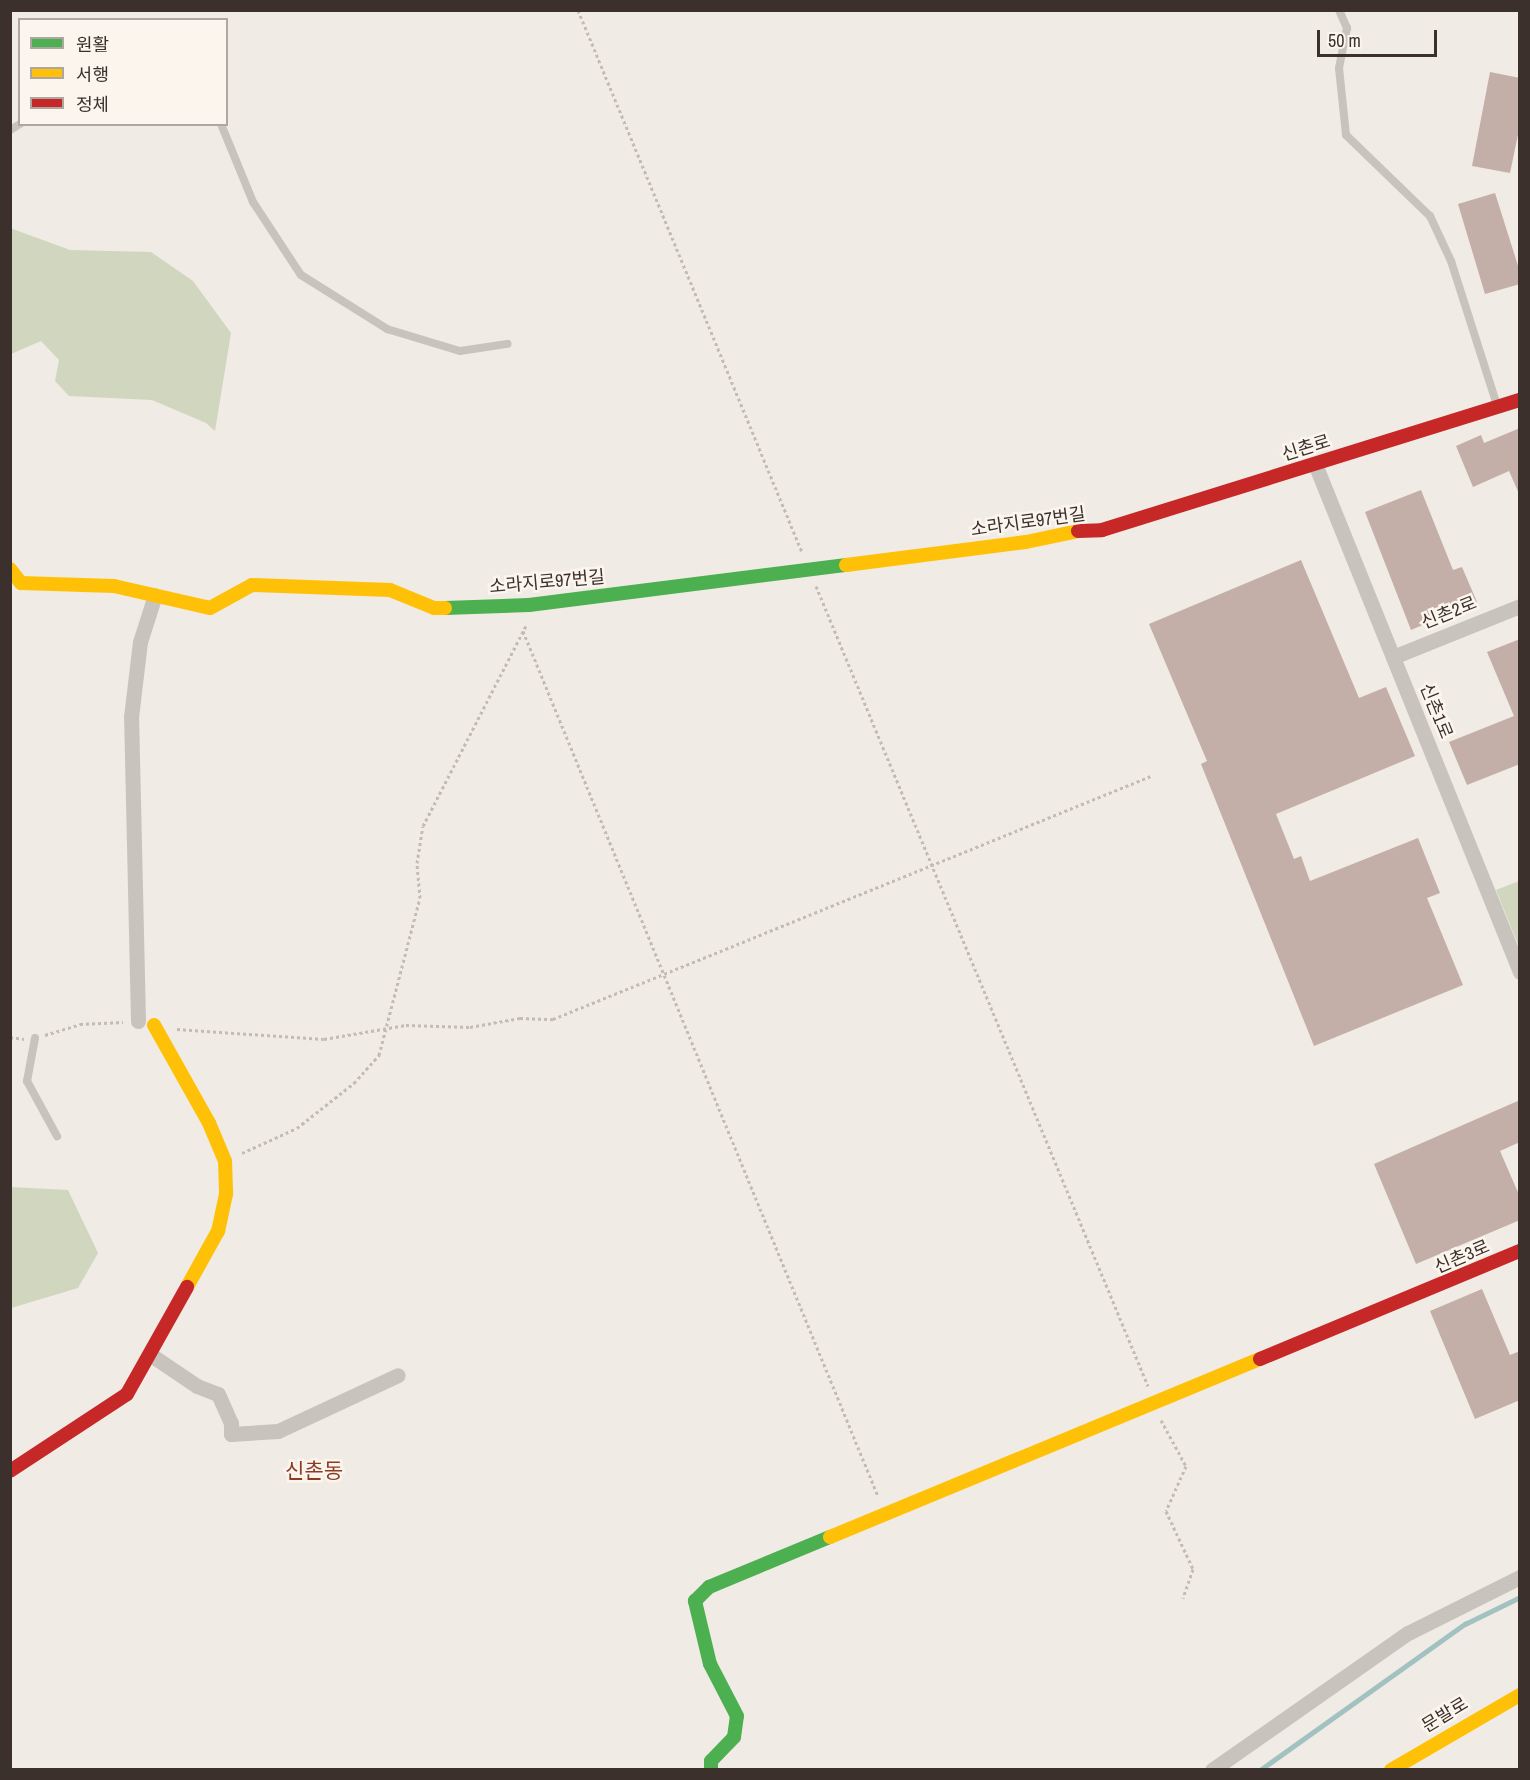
<!DOCTYPE html>
<html>
<head>
<meta charset="utf-8">
<style>
	body { margin:0 }
	#map { position:relative; width:1530px; height:1780px; overflow:hidden; background:#f0ebe5; font-family:"Archivo Narrow","Noto Sans KR",sans-serif }
	div>[style] { position:absolute }
	.green>* { inset:0; background:#d1d6bf }
	.stream>* { height:4.5px; margin:-2.25px; padding:0 2.25px; transform-origin:2.25px; border-radius:2.25px; background:#a1c2c1 }
	.building>* { inset:0; background:#c3afa7 }
	.path>* { height:3px; margin-top:-1.5px; transform-origin:0; background:repeating-linear-gradient(90deg,#c2bbb6 0 3px,transparent 0 6px) }
	.lane>* { height:8px; margin:-4px; padding:0 4px; transform-origin:4px; border-radius:4px; background:#c9c3be }
	.street>* { height:15px; margin:-7.5px; padding:0 7.5px; transform-origin:7.5px; border-radius:7.5px; background:#c9c3be }
	.fast>* { height:14px; margin:-7px; padding:0 7px; transform-origin:7px; border-radius:7px; background:#4caf50 }
	.slow>* { height:14px; margin:-7px; padding:0 7px; transform-origin:7px; border-radius:7px; background:#ffc107 }
	.jam>* { height:14px; margin:-7px; padding:0 7px; transform-origin:7px; border-radius:7px; background:#c62828 }
	span { translate:-50% -50%; white-space:nowrap; text-align:center; line-height:1.15; -webkit-text-stroke:5px #fbf5ee; paint-order:stroke }
	.street-label { font-size:18px; color:#3b302b }
	.quarter-label { font-size:21px; color:#8c3b22 }
	.frame { position:absolute; inset:0; border:12px solid #3b302b; pointer-events:none }
	.legend { position:absolute; left:18px; top:18px; width:210px; height:108px; box-sizing:border-box; background:#fbf5ee; border:2px solid #aea6a0; margin:0; padding:8px 10px; list-style:none; font-size:18px; color:#3b302b }
	.legend li { display:flex; align-items:center; gap:12px; height:30px }
	.legend b { width:30px; border:2px solid #aea6a0 }
	.scale { position:absolute; left:1317px; top:30px; width:120px; height:27px; box-sizing:border-box; border:3px solid #3b302b; border-top:0; padding-left:8px; font-size:18px; line-height:21px; white-space:nowrap; color:#3b302b; -webkit-text-stroke:4px #fbf5ee; paint-order:stroke }
</style>
</head>
<body>
<div id="map">
	<div class="green">
		<div style="clip-path:polygon(10px 228px,70px 250px,151px 252px,193px 281px,231px 333px,215px 431px,206px 423px,152px 400px,69px 396px,55px 381px,59px 360px,41px 341px,11px 354px)"></div>
		<div style="clip-path:polygon(1519px 881px,1519px 947px,1496px 890px)"></div>
		<div style="clip-path:polygon(11px 1187px,68px 1190px,98px 1253px,78px 1288px,11px 1308px)"></div>
	</div>
	<div class="stream">
		<div style="left:1260px;top:1770px;width:252px;rotate:-35.5deg"></div>
		<div style="left:1465px;top:1624px;width:61px;rotate:-26.1deg"></div>
	</div>
	<div class="building">
		<div style="clip-path:polygon(1490px 72px,1520px 78px,1520px 125px,1510px 173px,1472px 166px)"></div>
		<div style="clip-path:polygon(1495px 193px,1520px 272px,1520px 284px,1485px 294px,1458px 204px)"></div>
		<div style="clip-path:polygon(1520px 428px,1520px 496px,1509px 471px,1473px 487px,1456px 446px,1481px 435px,1484px 443px)"></div>
		<div style="clip-path:polygon(1421px 490px,1453px 570px,1462px 567px,1477px 602px,1411px 630px,1365px 512px)"></div>
		<div style="clip-path:polygon(1301px 560px,1359px 698px,1386px 687px,1415px 756px,1276px 814px,1294px 859px,1301px 856px,1310px 881px,1418px 838px,1440px 893px,1427px 898px,1463px 985px,1314px 1046px,1201px 764px,1207px 761px,1149px 624px)"></div>
		<div style="clip-path:polygon(1520px 639px,1520px 764px,1467px 785px,1449px 742px,1514px 716px,1487px 652px)"></div>
		<div style="clip-path:polygon(1520px 1100px,1520px 1142px,1500px 1151px,1520px 1197px,1520px 1220px,1416px 1264px,1374px 1164px)"></div>
		<div style="clip-path:polygon(1482px 1289px,1510px 1355px,1520px 1351px,1520px 1400px,1475px 1419px,1430px 1311px)"></div>
	</div>
	<div class="path">
		<div style="left:578px;top:10px;width:586px;rotate:67.55deg"></div>
		<div style="left:816px;top:586px;width:866px;rotate:67.46deg"></div>
		<div style="left:523px;top:631px;width:935px;rotate:67.69deg"></div>
		<div style="left:177px;top:1029px;width:147px;rotate:3.9deg"></div>
		<div style="left:324px;top:1039px;width:83px;rotate:-9.7deg"></div>
		<div style="left:406px;top:1025px;width:64px;rotate:1.8deg"></div>
		<div style="left:470px;top:1027px;width:51px;rotate:-10.2deg"></div>
		<div style="left:520px;top:1018px;width:33px;rotate:2deg"></div>
		<div style="left:553px;top:1019px;width:645px;rotate:-22.11deg"></div>
		<div style="left:45px;top:1035px;width:37px;rotate:-17deg"></div>
		<div style="left:80px;top:1024px;width:43px;rotate:-2.7deg"></div>
		<div style="left:10px;top:1037px;width:14px;rotate:8deg"></div>
		<div style="left:242px;top:1153px;width:60px;rotate:-24.4deg"></div>
		<div style="left:297px;top:1128px;width:73px;rotate:-38.3deg"></div>
		<div style="left:354px;top:1083px;width:38px;rotate:-48deg"></div>
		<div style="left:379px;top:1055px;width:162px;rotate:-75.4deg"></div>
		<div style="left:420px;top:898px;width:35px;rotate:-95deg"></div>
		<div style="left:417px;top:863px;width:37px;rotate:-81deg"></div>
		<div style="left:423px;top:826px;width:227px;rotate:-62.8deg"></div>
		<div style="left:1161px;top:1420px;width:52px;rotate:61.5deg"></div>
		<div style="left:1186px;top:1466px;width:49px;rotate:114deg"></div>
		<div style="left:1166px;top:1511px;width:64px;rotate:65deg"></div>
		<div style="left:1193px;top:1569px;width:31px;rotate:109deg"></div>
	</div>
	<div class="lane">
		<div style="left:1339px;top:10px;width:20px;rotate:66deg"></div>
		<div style="left:1347px;top:28px;width:41px;rotate:101.3deg"></div>
		<div style="left:1339px;top:68px;width:67px;rotate:84deg"></div>
		<div style="left:1346px;top:135px;width:117px;rotate:44deg"></div>
		<div style="left:1430px;top:216px;width:50px;rotate:65deg"></div>
		<div style="left:1451px;top:261px;width:151px;rotate:72.3deg"></div>
		<div style="left:221px;top:124px;width:84px;rotate:67.7deg"></div>
		<div style="left:253px;top:202px;width:87px;rotate:56.7deg"></div>
		<div style="left:301px;top:275px;width:102px;rotate:32.1deg"></div>
		<div style="left:387px;top:329px;width:76px;rotate:16.8deg"></div>
		<div style="left:460px;top:351px;width:48px;rotate:-8.5deg"></div>
		<div style="left:10px;top:130px;width:12px;rotate:-31deg"></div>
		<div style="left:35px;top:1038px;width:44px;rotate:100.5deg"></div>
		<div style="left:27px;top:1081px;width:63px;rotate:61.4deg"></div>
	</div>
	<div class="street">
		<div style="left:1315px;top:464px;width:548px;rotate:68.02deg"></div>
		<div style="left:1393px;top:657px;width:137px;rotate:-21.9deg"></div>
		<div style="left:138px;top:1021px;width:304px;rotate:-91.3deg"></div>
		<div style="left:131px;top:717px;width:76px;rotate:-83.2deg"></div>
		<div style="left:140px;top:642px;width:49px;rotate:-72.3deg"></div>
		<div style="left:151px;top:1355px;width:55px;rotate:34deg"></div>
		<div style="left:197px;top:1386px;width:22px;rotate:21deg"></div>
		<div style="left:218px;top:1394px;width:32px;rotate:66deg"></div>
		<div style="left:231px;top:1423px;width:11px;rotate:90deg"></div>
		<div style="left:231px;top:1434px;width:47px;rotate:-3.7deg"></div>
		<div style="left:278px;top:1431px;width:132px;rotate:-25deg"></div>
		<div style="left:1212px;top:1770px;width:239px;rotate:-35deg"></div>
		<div style="left:1408px;top:1633px;width:125px;rotate:-26.6deg"></div>
	</div>
	<div class="fast">
		<div style="left:445px;top:608px;width:84px;rotate:-2deg"></div>
		<div style="left:529px;top:605px;width:320px;rotate:-7.2deg"></div>
		<div style="left:711px;top:1770px;width:9px;rotate:-90deg"></div>
		<div style="left:711px;top:1761px;width:33px;rotate:-46deg"></div>
		<div style="left:734px;top:1737px;width:21px;rotate:-82deg"></div>
		<div style="left:737px;top:1716px;width:59px;rotate:-117.4deg"></div>
		<div style="left:710px;top:1664px;width:65px;rotate:-103.4deg"></div>
		<div style="left:695px;top:1601px;width:20px;rotate:-45deg"></div>
		<div style="left:709px;top:1587px;width:131px;rotate:-22.5deg"></div>
	</div>
	<div class="slow">
		<div style="left:846px;top:565px;width:181px;rotate:-7.3deg"></div>
		<div style="left:1026px;top:542px;width:53px;rotate:-11.9deg"></div>
		<div style="left:10px;top:569px;width:18px;rotate:52deg"></div>
		<div style="left:21px;top:583px;width:93px;rotate:1.8deg"></div>
		<div style="left:114px;top:586px;width:98px;rotate:12.9deg"></div>
		<div style="left:210px;top:608px;width:48px;rotate:-28.7deg"></div>
		<div style="left:252px;top:585px;width:138px;rotate:2.1deg"></div>
		<div style="left:390px;top:590px;width:48px;rotate:22.2deg"></div>
		<div style="left:434px;top:608px;width:11px"></div>
		<div style="left:154px;top:1025px;width:112px;rotate:60.7deg"></div>
		<div style="left:209px;top:1123px;width:41px;rotate:67.2deg"></div>
		<div style="left:225px;top:1161px;width:33px;rotate:88deg"></div>
		<div style="left:226px;top:1194px;width:38px;rotate:102deg"></div>
		<div style="left:218px;top:1231px;width:64px;rotate:119deg"></div>
		<div style="left:830px;top:1537px;width:465px;rotate:-22.5deg"></div>
		<div style="left:1391px;top:1770px;width:149px;rotate:-30.2deg"></div>
	</div>
	<div class="jam">
		<div style="left:1078px;top:531px;width:24px;rotate:-2deg"></div>
		<div style="left:1102px;top:530px;width:438px;rotate:-17.3deg"></div>
		<div style="left:1260px;top:1359px;width:282px;rotate:-22.6deg"></div>
		<div style="left:10px;top:1471px;width:140px;rotate:-33.3deg"></div>
		<div style="left:127px;top:1394px;width:123px;rotate:-60.7deg"></div>
	</div>
	<div class="street-label">
		<span style="left:1306px;top:448px;rotate:-17deg">신촌로</span>
		<span style="left:1028px;top:522px;rotate:-8deg">소라지로97번길</span>
		<span style="left:547px;top:582px;rotate:-5deg">소라지로97번길</span>
		<span style="left:1449px;top:613px;rotate:-22deg">신촌2로</span>
		<span style="left:1436px;top:711px;rotate:68deg">신촌1로</span>
		<span style="left:1462px;top:1257px;rotate:-23deg">신촌3로</span>
		<span style="left:1445px;top:1715px;rotate:-31deg">문발로</span>
	</div>
	<div class="quarter-label">
		<span style="left:314px;top:1471px">신촌동</span>
	</div>
	<div class="frame"></div>
	<ul class="legend">
	<li><b style="height:8px;background:#4caf50"></b>원활</li>
	<li><b style="height:8px;background:#ffc107"></b>서행</li>
	<li><b style="height:8px;background:#c62828"></b>정체</li>
	</ul>
	<div class="scale">50 m</div>
</div>
</body>
</html>
